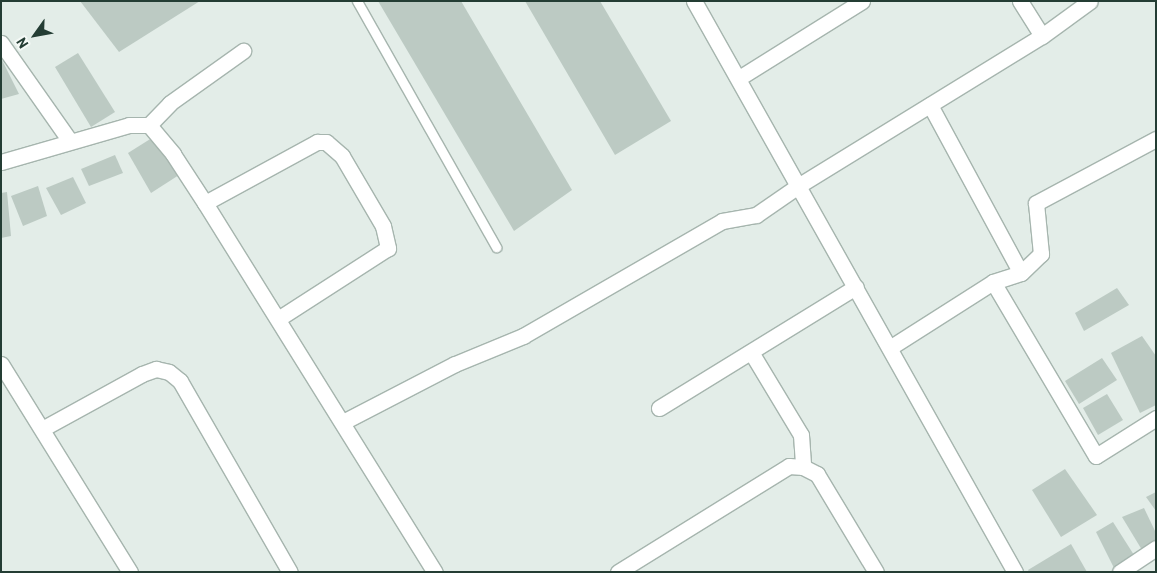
<!DOCTYPE html>
<html>
<head>
<meta charset="utf-8">
<style>
	body { margin:0 }
	#map { position:relative; width:1157px; height:573px; overflow:hidden; background:#e3ede8; font-family:Barlow,sans-serif }
	div>[style] { position:absolute }
	.building>* { inset:0; background:#bccac3 }
	.roads { filter:drop-shadow(1px 0 #a6b5ae) drop-shadow(-1px 0 #a6b5ae) drop-shadow(0 1px #a6b5ae) drop-shadow(0 -1px #a6b5ae) }
	.lane>* { height:9px; margin:-4.5px; padding:0 4.5px; transform-origin:4.5px; border-radius:4.5px; background:#fff }
	.street>* { height:15px; margin:-7.5px; padding:0 7.5px; transform-origin:7.5px; border-radius:7.5px; background:#fff }
	span { translate:-50% -50%; white-space:nowrap; text-align:center; line-height:1.15; -webkit-text-stroke:4.5px #f4f9f6; paint-order:stroke }
	.frame { position:absolute; inset:0; border:2px solid #243d34; pointer-events:none }
	.north { position:absolute; left:10px; top:10px; width:50px; height:50px; -webkit-text-stroke:4px #f4f9f6; paint-order:stroke; rotate:238deg; font-size:14px; font-weight:700; line-height:20px; text-align:center; color:#243d34 }
	.north::after { content:''; display:block; margin:auto; width:18px; height:22px; background:#243d34; clip-path:polygon(50% 0,100% 100%,50% 72%,0 100%) }
</style>
</head>
<body>
<div id="map">
	<div class="building">
		<div style="clip-path:polygon(80px 1px,200px 1px,119px 52px)"></div>
		<div style="clip-path:polygon(378px 1px,461px 1px,572px 190px,514px 231px)"></div>
		<div style="clip-path:polygon(525px 1px,600px 1px,671px 121px,615px 155px)"></div>
		<div style="clip-path:polygon(78px 53px,115px 112px,91px 127px,55px 67px)"></div>
		<div style="clip-path:polygon(1px 58px,19px 94px,1px 99px)"></div>
		<div style="clip-path:polygon(155px 136px,179px 175px,151px 193px,128px 153px)"></div>
		<div style="clip-path:polygon(115px 155px,123px 173px,89px 186px,81px 169px)"></div>
		<div style="clip-path:polygon(73px 177px,86px 203px,61px 215px,46px 188px)"></div>
		<div style="clip-path:polygon(38px 186px,47px 216px,23px 226px,11px 196px)"></div>
		<div style="clip-path:polygon(7px 192px,11px 236px,1px 238px,1px 193px)"></div>
		<div style="clip-path:polygon(1117px 288px,1129px 305px,1084px 331px,1075px 313px)"></div>
		<div style="clip-path:polygon(1142px 336px,1156px 356px,1156px 405px,1140px 413px,1111px 353px)"></div>
		<div style="clip-path:polygon(1102px 358px,1117px 380px,1079px 404px,1065px 381px)"></div>
		<div style="clip-path:polygon(1107px 394px,1123px 420px,1098px 435px,1083px 408px)"></div>
		<div style="clip-path:polygon(1065px 469px,1097px 515px,1061px 537px,1032px 490px)"></div>
		<div style="clip-path:polygon(1156px 492px,1156px 511px,1146px 497px)"></div>
		<div style="clip-path:polygon(1144px 508px,1156px 533px,1156px 541px,1142px 550px,1122px 517px)"></div>
		<div style="clip-path:polygon(1113px 522px,1134px 555px,1114px 568px,1096px 532px)"></div>
		<div style="clip-path:polygon(1071px 544px,1087px 572px,1029px 572px,1028px 570px)"></div>
	</div>
	<div class="roads">
		<div class="lane">
			<div style="left:357px;top:1px;width:283px;rotate:60.5deg"></div>
		</div>
		<div class="street">
			<div style="left:694px;top:1px;width:655px;rotate:60.66deg"></div>
			<div style="left:1020px;top:1px;width:41px;rotate:57.8deg"></div>
			<div style="left:1px;top:43px;width:120px;rotate:54.9deg"></div>
			<div style="left:739px;top:78px;width:145px;rotate:-32deg"></div>
			<div style="left:930px;top:105px;width:191px;rotate:61.6deg"></div>
			<div style="left:149px;top:125px;width:30px;rotate:-46deg"></div>
			<div style="left:170px;top:103px;width:90px;rotate:-35.5deg"></div>
			<div style="left:1px;top:162px;width:133px;rotate:-16.1deg"></div>
			<div style="left:129px;top:125px;width:20px"></div>
			<div style="left:149px;top:125px;width:38px;rotate:50deg"></div>
			<div style="left:173px;top:154px;width:59px;rotate:56.9deg"></div>
			<div style="left:205px;top:203px;width:435px;rotate:58.1deg"></div>
			<div style="left:205px;top:203px;width:128px;rotate:-28.6deg"></div>
			<div style="left:317px;top:142px;width:9px"></div>
			<div style="left:326px;top:142px;width:21px;rotate:41deg"></div>
			<div style="left:342px;top:156px;width:81px;rotate:59.6deg"></div>
			<div style="left:383px;top:226px;width:23px;rotate:77deg"></div>
			<div style="left:388px;top:248px;width:131px;rotate:147.2deg"></div>
			<div style="left:993px;top:282px;width:29px;rotate:-18deg"></div>
			<div style="left:1021px;top:273px;width:28px;rotate:-44deg"></div>
			<div style="left:1041px;top:254px;width:51px;rotate:-95.6deg"></div>
			<div style="left:1036px;top:203px;width:136px;rotate:-28.1deg"></div>
			<div style="left:891px;top:347px;width:121px;rotate:-32.5deg"></div>
			<div style="left:993px;top:282px;width:202px;rotate:59.4deg"></div>
			<div style="left:1096px;top:456px;width:71px;rotate:-32.3deg"></div>
			<div style="left:751px;top:352px;width:97px;rotate:58.9deg"></div>
			<div style="left:801px;top:435px;width:32px;rotate:86deg"></div>
			<div style="left:1px;top:364px;width:245px;rotate:58.2deg"></div>
			<div style="left:659px;top:408px;width:231px;rotate:-31.6deg"></div>
			<div style="left:343px;top:422px;width:126px;rotate:-27.4deg"></div>
			<div style="left:455px;top:364px;width:74px;rotate:-22.4deg"></div>
			<div style="left:523px;top:336px;width:230px;rotate:-30deg"></div>
			<div style="left:722px;top:221px;width:35px;rotate:-10deg"></div>
			<div style="left:756px;top:215px;width:51px;rotate:-34.6deg"></div>
			<div style="left:798px;top:186px;width:286px;rotate:-31.6deg"></div>
			<div style="left:1042px;top:36px;width:59px;rotate:-36.1deg"></div>
			<div style="left:42px;top:429px;width:114px;rotate:-28.8deg"></div>
			<div style="left:142px;top:374px;width:15px;rotate:-20deg"></div>
			<div style="left:156px;top:369px;width:13px;rotate:13deg"></div>
			<div style="left:169px;top:372px;width:14px;rotate:39deg"></div>
			<div style="left:180px;top:381px;width:220px;rotate:60.1deg"></div>
			<div style="left:618px;top:572px;width:201px;rotate:-31.8deg"></div>
			<div style="left:789px;top:466px;width:14px;rotate:4deg"></div>
			<div style="left:803px;top:467px;width:16px;rotate:27deg"></div>
			<div style="left:817px;top:474px;width:114px;rotate:59deg"></div>
			<div style="left:1120px;top:572px;width:43px;rotate:-33.7deg"></div>
		</div>
	</div>
	<div class="frame"></div>
	<div class="north">N</div>
</div>
</body>
</html>
